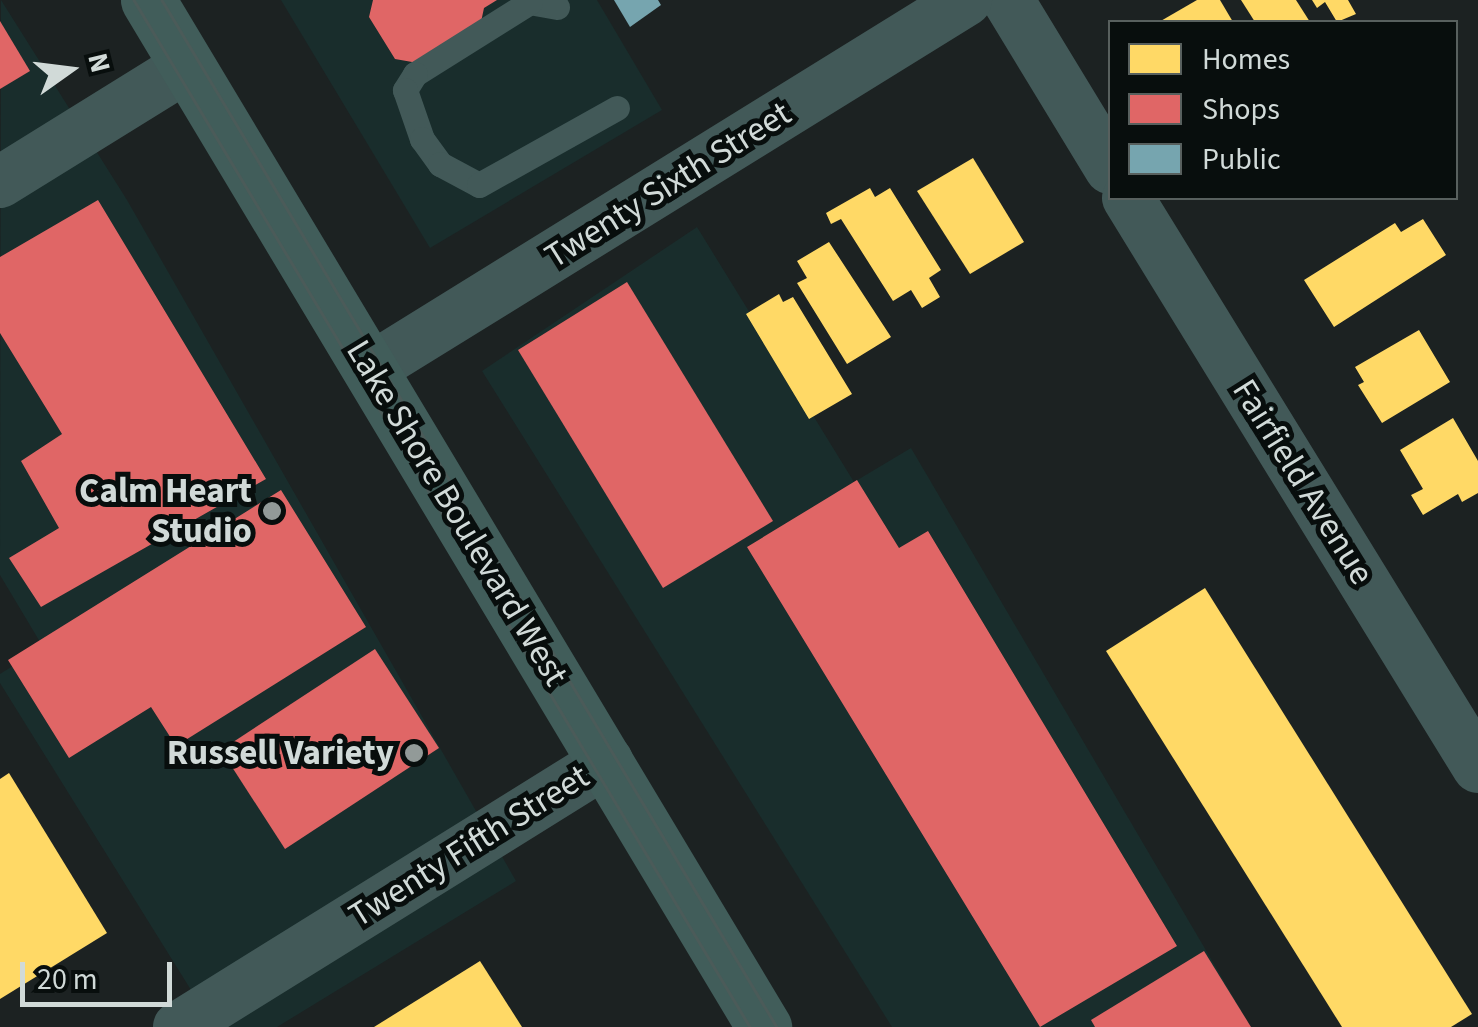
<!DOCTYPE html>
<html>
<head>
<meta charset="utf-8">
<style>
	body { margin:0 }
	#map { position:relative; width:1478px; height:1027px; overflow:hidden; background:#1c2222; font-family:"Source Sans 3",sans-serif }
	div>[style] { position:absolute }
	.built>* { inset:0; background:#192d2c }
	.homes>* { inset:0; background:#ffd966 }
	.shops>* { inset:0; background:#e06666 }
	.public>* { inset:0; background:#76a5af }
	.lane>* { height:25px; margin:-12.5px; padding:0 12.5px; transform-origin:12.5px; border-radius:12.5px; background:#425958 }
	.street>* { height:52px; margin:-26px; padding:0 26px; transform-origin:26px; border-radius:26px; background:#425958 }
	.primary>* { height:55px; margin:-27.5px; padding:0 27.5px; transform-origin:27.5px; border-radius:27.5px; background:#415d5a }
	.tram>* { height:2.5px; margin:-1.25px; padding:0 1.25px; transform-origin:1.25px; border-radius:1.25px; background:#4b5b59 }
	.dots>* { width:28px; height:28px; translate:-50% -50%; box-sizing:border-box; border:5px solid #080e0d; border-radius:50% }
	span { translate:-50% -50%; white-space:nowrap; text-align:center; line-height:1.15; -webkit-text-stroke:10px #080e0d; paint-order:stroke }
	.street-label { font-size:35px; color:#d1dad8 }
	.poi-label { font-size:35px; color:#d1dad8; font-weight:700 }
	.right { translate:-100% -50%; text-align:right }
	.legend { position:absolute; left:1108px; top:20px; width:350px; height:180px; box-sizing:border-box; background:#080e0d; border:2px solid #58605e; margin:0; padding:12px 18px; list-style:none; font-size:30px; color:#d1dad8 }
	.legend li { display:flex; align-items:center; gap:20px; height:50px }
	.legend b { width:50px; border:2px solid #58605e }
	.north { position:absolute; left:20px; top:20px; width:100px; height:100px; -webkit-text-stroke:8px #080e0d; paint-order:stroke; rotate:76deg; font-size:28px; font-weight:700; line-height:40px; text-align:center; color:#d1dad8 }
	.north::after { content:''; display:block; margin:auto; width:35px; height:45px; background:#d1dad8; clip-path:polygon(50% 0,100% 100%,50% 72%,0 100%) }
	.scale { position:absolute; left:20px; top:962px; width:152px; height:45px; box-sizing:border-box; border:5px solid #d1dad8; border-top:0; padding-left:12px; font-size:30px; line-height:35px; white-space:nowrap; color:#d1dad8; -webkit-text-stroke:8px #080e0d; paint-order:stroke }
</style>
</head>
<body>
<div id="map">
	<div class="built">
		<div style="clip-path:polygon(1px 0,127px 200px,516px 881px,277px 1027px,214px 1027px,0 683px,0 674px,43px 647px,0 575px)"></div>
		<div style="clip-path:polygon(281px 0,597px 0,662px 110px,430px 248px)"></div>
		<div style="clip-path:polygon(697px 227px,854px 482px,911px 448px,1251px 1027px,892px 1027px,482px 371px)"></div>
	</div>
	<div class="homes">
		<div style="clip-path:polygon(1197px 0,1220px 0,1233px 22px,1159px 22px)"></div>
		<div style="clip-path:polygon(1241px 0,1296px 0,1310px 22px,1255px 22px)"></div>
		<div style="clip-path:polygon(1312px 0,1348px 0,1356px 14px,1337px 22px,1325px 2px,1317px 8px)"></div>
		<div style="clip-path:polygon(973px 158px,1024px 242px,970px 274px,917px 191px)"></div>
		<div style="clip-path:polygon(870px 188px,875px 197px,890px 188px,941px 270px,929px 278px,940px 297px,922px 308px,911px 290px,893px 301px,841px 219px,831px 224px,826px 213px)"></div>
		<div style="clip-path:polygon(1423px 219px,1446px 255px,1334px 327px,1304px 280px,1395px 223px,1401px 232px)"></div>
		<div style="clip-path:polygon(829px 242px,891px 337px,847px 364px,797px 283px,807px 278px,797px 261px)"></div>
		<div style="clip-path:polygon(779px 294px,783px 302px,793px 297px,852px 394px,809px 419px,746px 314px)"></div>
		<div style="clip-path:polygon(1419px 330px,1450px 382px,1382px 423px,1358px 385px,1364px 382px,1355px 367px)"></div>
		<div style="clip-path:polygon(1453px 418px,1478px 461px,1478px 493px,1462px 502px,1458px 494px,1423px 515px,1411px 495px,1423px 489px,1400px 450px)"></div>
		<div style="clip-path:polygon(1205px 588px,1472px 1014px,1451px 1027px,1342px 1027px,1106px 651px)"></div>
		<div style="clip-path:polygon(9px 773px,107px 933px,0 999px,0 779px)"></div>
		<div style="clip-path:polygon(480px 961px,522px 1027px,374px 1027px)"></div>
	</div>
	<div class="shops">
		<div style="clip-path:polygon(373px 0,497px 0,484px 8px,475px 50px,435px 66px,395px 59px,369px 17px)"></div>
		<div style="clip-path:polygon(0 21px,30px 71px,0 89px)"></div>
		<div style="clip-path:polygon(98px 200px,266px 479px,41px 607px,9px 558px,59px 528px,21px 461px,62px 434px,0 333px,0 257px)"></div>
		<div style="clip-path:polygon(627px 282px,773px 521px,663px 588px,518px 350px)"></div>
		<div style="clip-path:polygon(857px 480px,899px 548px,928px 531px,1177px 946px,1040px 1027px,747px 547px)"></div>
		<div style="clip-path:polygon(281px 490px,366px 627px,176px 746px,151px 707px,69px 758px,8px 660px)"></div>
		<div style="clip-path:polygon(375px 649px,439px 748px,285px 849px,221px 750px)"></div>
		<div style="clip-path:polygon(1204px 951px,1251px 1027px,1095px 1027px,1091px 1020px)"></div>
	</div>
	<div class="public">
		<div style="clip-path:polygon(614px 0,658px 0,661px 5px,630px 27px)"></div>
	</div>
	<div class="lane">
		<div style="left:557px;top:7px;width:27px;rotate:-170deg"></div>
		<div style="left:530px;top:2px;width:136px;rotate:147.9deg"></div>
		<div style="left:415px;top:74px;width:19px;rotate:122deg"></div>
		<div style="left:405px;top:90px;width:52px;rotate:70.9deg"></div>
		<div style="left:422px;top:139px;width:31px;rotate:54deg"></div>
		<div style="left:440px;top:164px;width:44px;rotate:28.3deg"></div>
		<div style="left:479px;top:185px;width:158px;rotate:-29.2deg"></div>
	</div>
	<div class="street">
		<div style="left:1008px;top:0;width:197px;rotate:58.7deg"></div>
		<div style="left:0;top:182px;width:220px;rotate:-31.8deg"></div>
		<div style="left:1128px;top:198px;width:668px;rotate:58.4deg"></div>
		<div style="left:370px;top:369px;width:701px;rotate:-31.76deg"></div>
		<div style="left:179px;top:1027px;width:504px;rotate:-31.86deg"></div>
	</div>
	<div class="primary">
		<div style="left:148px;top:0;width:1198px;rotate:59.04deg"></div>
	</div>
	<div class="tram">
		<div style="left:134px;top:0;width:1198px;rotate:59.04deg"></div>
		<div style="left:162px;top:0;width:1197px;rotate:59.09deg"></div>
	</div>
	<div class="dots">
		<div style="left:272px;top:511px;background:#929a98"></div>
		<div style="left:414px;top:753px;background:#929a98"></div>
	</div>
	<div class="street-label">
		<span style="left:668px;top:185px;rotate:-32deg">Twenty Sixth Street</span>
		<span style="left:1303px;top:482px;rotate:58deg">Fairfield Avenue</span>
		<span style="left:457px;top:513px;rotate:59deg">Lake Shore Boulevard West</span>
		<span style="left:469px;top:846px;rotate:-32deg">Twenty Fifth Street</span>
	</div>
	<div class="poi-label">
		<span class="right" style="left:252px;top:511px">Calm Heart<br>Studio</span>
		<span class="right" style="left:394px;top:753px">Russell Variety</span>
	</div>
	<ul class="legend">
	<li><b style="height:28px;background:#ffd966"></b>Homes</li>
	<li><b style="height:28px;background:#e06666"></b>Shops</li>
	<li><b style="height:28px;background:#76a5af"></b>Public</li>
	</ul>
	<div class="north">N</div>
	<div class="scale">20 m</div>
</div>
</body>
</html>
